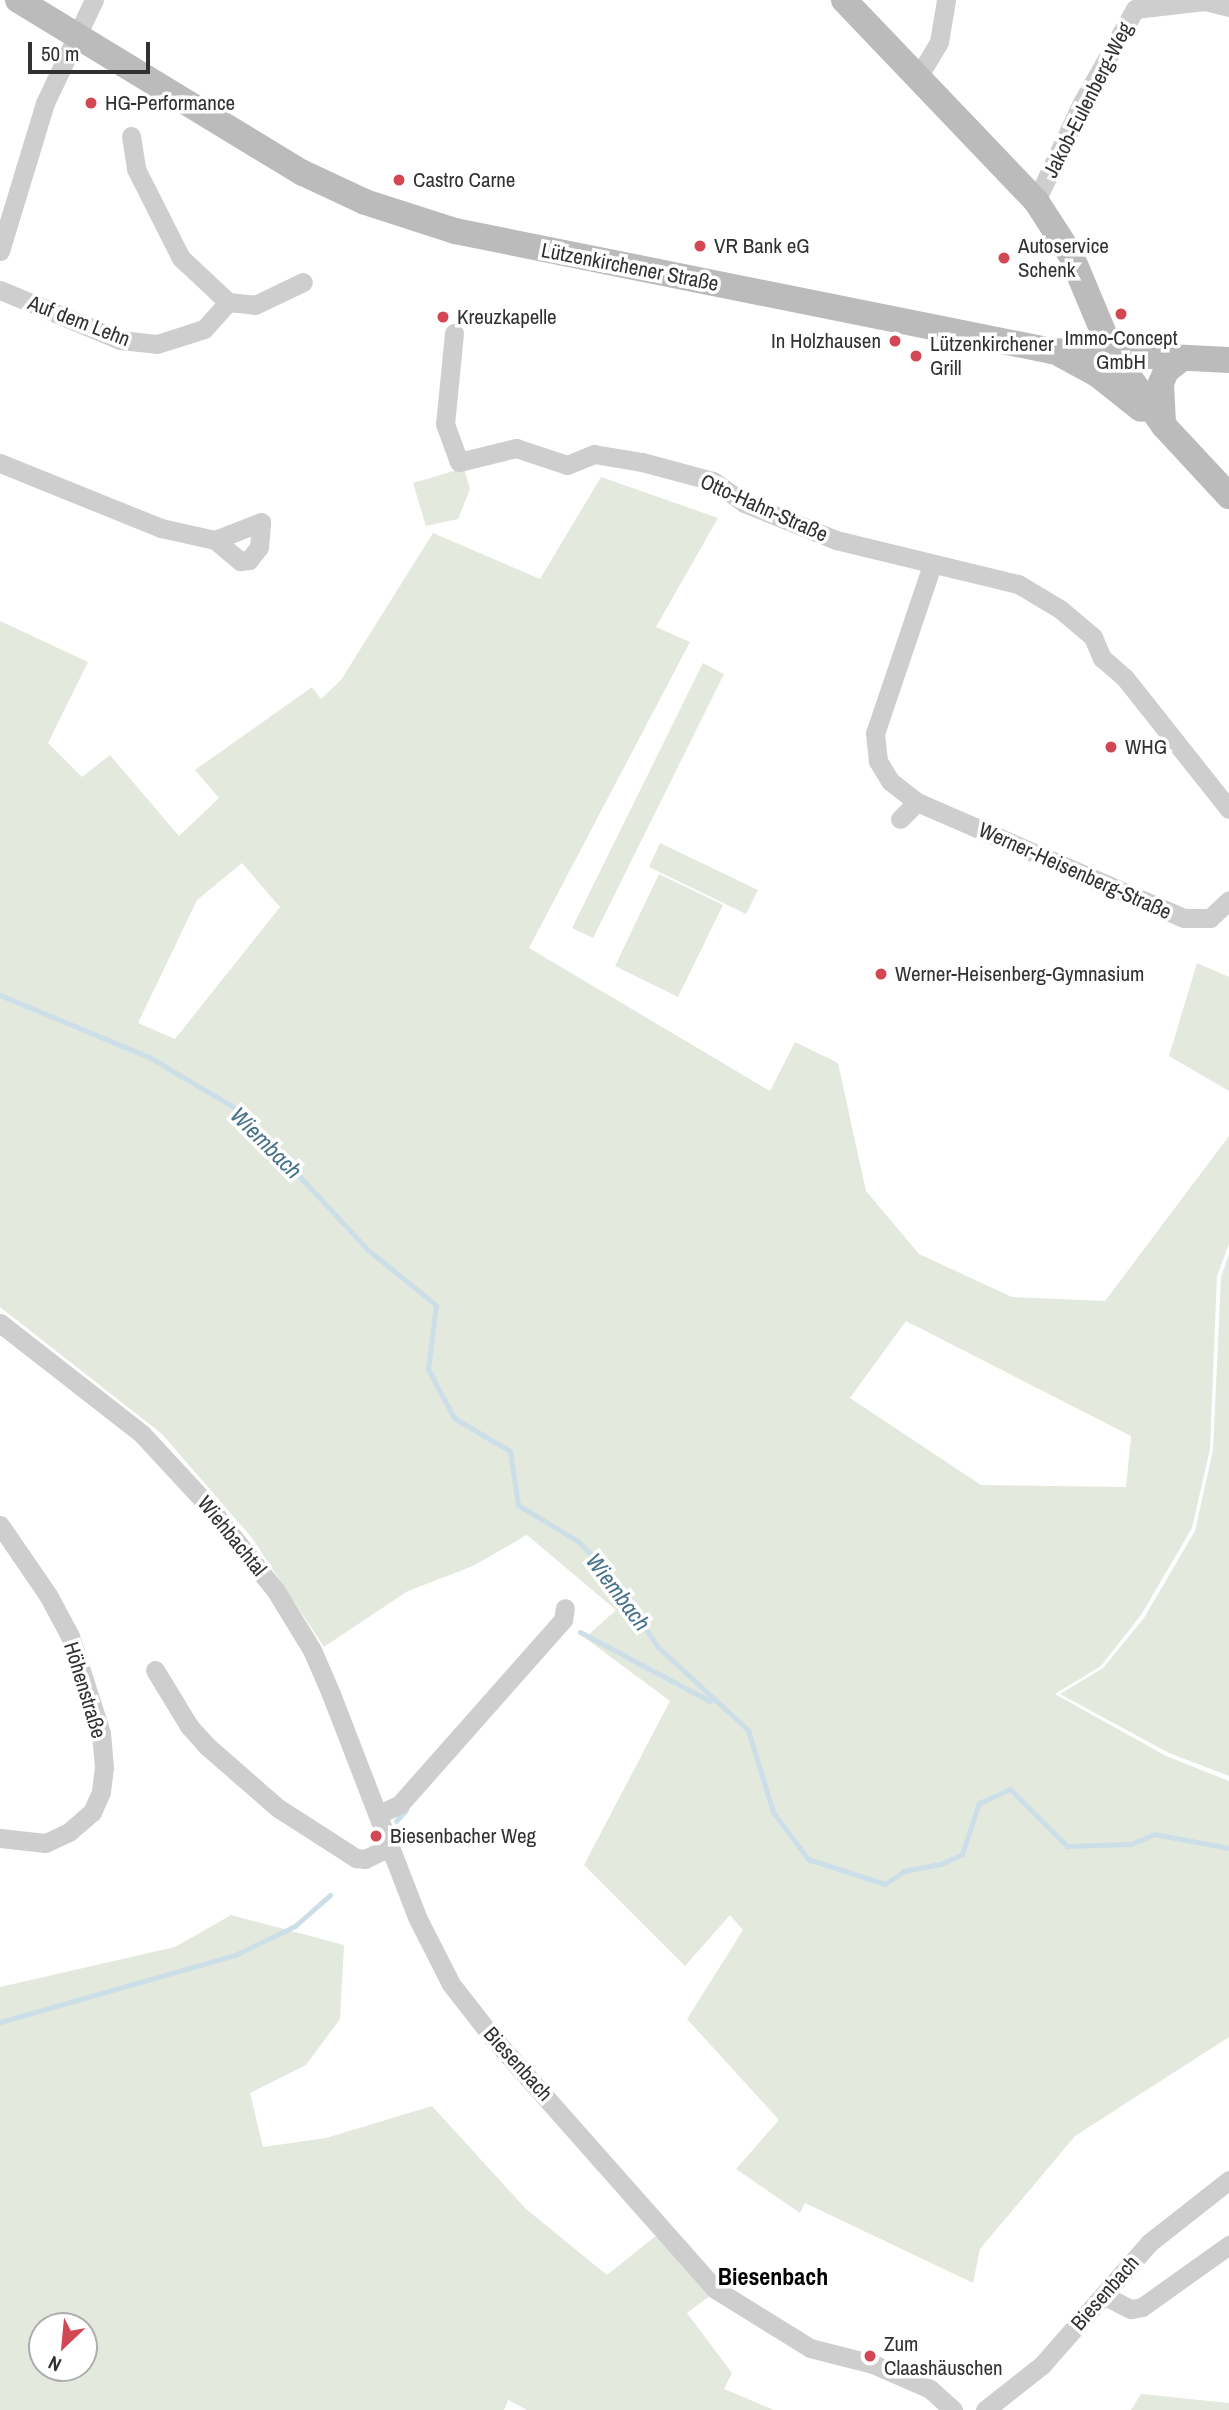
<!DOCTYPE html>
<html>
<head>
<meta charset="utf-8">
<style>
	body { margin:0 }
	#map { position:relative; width:1229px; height:2410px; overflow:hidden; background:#fff; font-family:"Archivo Narrow",sans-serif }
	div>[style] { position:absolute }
	.green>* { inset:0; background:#e4e9de }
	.stream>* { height:5px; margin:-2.5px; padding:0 2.5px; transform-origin:2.5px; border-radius:2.5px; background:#ccdee7 }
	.street>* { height:19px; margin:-9.5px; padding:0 9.5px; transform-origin:9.5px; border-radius:9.5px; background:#cecece }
	.secondary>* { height:26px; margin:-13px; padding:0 13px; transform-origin:13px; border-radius:13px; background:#bbb }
	.dots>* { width:19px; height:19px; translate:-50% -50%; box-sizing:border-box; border:4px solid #fff; border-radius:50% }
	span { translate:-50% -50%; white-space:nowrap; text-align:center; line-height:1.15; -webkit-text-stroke:7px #fff; paint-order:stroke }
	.street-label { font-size:21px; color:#313131 }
	.poi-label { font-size:21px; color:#313131 }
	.left { translate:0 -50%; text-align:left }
	.right { translate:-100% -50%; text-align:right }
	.water-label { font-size:23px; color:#46728b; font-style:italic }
	.quarter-label { font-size:24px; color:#000; font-weight:700 }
	.north { position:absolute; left:28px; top:2312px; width:70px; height:70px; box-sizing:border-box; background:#fff; border:2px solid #adadad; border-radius:50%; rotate:206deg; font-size:19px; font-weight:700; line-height:28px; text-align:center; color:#313131 }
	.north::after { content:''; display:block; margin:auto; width:24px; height:32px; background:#d34754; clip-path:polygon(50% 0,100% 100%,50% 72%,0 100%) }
	.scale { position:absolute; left:28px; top:42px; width:122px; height:32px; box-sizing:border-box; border:4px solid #313131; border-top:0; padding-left:9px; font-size:21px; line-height:24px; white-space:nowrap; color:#313131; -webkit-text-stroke:5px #fff; paint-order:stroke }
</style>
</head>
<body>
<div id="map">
	<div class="green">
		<div style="clip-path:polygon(464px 468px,470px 489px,458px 519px,426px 526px,413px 483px)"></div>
		<div style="clip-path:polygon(evenodd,601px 477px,718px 518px,656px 627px,690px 642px,529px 948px,770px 1091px,795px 1042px,838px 1063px,866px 1191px,919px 1254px,1012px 1297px,1105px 1301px,1229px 1136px,1229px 1244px,1217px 1276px,1210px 1449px,1192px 1528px,1141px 1615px,1101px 1666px,1055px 1694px,1166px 1756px,1229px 1781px,1229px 2037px,1075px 2136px,980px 2249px,973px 2283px,805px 2203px,800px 2213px,736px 2169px,779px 2120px,687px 2019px,743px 1930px,730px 1915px,685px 1966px,584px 1865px,670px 1701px,585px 1638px,616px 1610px,527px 1535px,473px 1566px,408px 1591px,324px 1647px,252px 1538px,162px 1434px,0 1307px,0 621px,88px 662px,48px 743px,82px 777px,110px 755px,179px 836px,219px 798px,195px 770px,312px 687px,321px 699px,341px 680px,433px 533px,540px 579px,601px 477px,242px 863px,280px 907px,175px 1039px,138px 1023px,197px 900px,242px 863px,601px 477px,906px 1321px,1131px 1436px,1126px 1487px,981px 1485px,850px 1398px,906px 1321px)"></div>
		<div style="clip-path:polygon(703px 663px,724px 674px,593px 938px,572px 928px)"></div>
		<div style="clip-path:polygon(660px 843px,758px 890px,746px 914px,649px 867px)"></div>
		<div style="clip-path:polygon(659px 874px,723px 905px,678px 997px,615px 966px)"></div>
		<div style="clip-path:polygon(1197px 963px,1229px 977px,1229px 1091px,1169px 1056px)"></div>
		<div style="clip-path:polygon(1229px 1254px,1229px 1776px,1169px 1753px,1060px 1694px,1103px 1668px,1144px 1618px,1195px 1531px,1213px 1450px,1221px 1277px)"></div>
		<div style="clip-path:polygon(evenodd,231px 1915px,344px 1945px,340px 2019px,306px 2065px,250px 2093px,263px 2147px,326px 2138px,432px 2106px,526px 2209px,607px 2275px,658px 2234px,711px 2295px,687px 2313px,732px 2373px,724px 2389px,774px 2410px,527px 2410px,508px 2400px,504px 2410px,0 2410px,0 1987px,175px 1947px,231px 1915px,42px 2326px,84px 2326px,84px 2368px,42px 2368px,42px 2326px)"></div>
		<div style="clip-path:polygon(1141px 2394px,1229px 2403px,1229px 2410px,1131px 2410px)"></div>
	</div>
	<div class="stream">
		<div style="left:0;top:995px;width:161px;rotate:22.6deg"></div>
		<div style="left:149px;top:1057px;width:102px;rotate:30.6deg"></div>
		<div style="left:237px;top:1109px;width:191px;rotate:47.1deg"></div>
		<div style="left:367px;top:1249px;width:89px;rotate:39.1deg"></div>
		<div style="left:436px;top:1305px;width:64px;rotate:97.1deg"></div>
		<div style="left:428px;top:1369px;width:55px;rotate:62deg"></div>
		<div style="left:454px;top:1418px;width:65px;rotate:30.5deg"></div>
		<div style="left:510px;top:1451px;width:55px;rotate:81.6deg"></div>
		<div style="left:518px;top:1505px;width:70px;rotate:31deg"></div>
		<div style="left:578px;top:1541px;width:39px;rotate:46deg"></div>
		<div style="left:605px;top:1569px;width:94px;rotate:55.8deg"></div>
		<div style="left:658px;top:1647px;width:122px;rotate:42.7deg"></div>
		<div style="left:748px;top:1730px;width:86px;rotate:73deg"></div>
		<div style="left:773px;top:1812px;width:59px;rotate:53.3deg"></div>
		<div style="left:808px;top:1859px;width:81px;rotate:18deg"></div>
		<div style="left:885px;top:1884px;width:23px;rotate:-34deg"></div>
		<div style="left:904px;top:1871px;width:38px;rotate:-11deg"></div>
		<div style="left:941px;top:1864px;width:23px;rotate:-25deg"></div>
		<div style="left:962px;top:1854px;width:54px;rotate:-71.6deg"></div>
		<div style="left:979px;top:1803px;width:34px;rotate:-24deg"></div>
		<div style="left:1010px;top:1789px;width:81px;rotate:45deg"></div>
		<div style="left:1067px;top:1846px;width:64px;rotate:-1.8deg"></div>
		<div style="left:1131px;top:1844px;width:25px;rotate:-23deg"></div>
		<div style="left:1154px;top:1834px;width:76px;rotate:10.6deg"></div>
		<div style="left:580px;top:1632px;width:147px;rotate:28deg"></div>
		<div style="left:396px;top:1821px;width:15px;rotate:-48deg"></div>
		<div style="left:0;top:2022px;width:244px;rotate:-15.9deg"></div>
		<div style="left:235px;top:1955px;width:67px;rotate:-25.8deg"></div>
		<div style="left:295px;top:1926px;width:47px;rotate:-41.5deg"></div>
	</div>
	<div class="street">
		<div style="left:917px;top:79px;width:43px;rotate:-59.3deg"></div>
		<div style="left:939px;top:42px;width:43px;rotate:-80.5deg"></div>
		<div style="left:131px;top:136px;width:33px;rotate:81deg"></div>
		<div style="left:136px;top:169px;width:100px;rotate:63.2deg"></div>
		<div style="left:181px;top:258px;width:64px;rotate:43.1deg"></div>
		<div style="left:1036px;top:201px;width:108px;rotate:-64.9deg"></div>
		<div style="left:1082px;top:103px;width:108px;rotate:-60.6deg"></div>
		<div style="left:1135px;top:9px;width:70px;rotate:-6.5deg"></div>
		<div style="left:1205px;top:1px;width:25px;rotate:14deg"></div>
		<div style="left:0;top:251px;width:155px;rotate:-73.1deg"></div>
		<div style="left:45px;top:103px;width:114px;rotate:-64.6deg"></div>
		<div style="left:0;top:290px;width:130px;rotate:22.6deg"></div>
		<div style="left:120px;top:340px;width:37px;rotate:6deg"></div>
		<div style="left:157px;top:344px;width:49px;rotate:-17.7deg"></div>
		<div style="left:204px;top:329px;width:36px;rotate:-48deg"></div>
		<div style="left:228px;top:302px;width:27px;rotate:6deg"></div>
		<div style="left:255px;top:305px;width:53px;rotate:-25.6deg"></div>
		<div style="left:454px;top:333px;width:91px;rotate:95.6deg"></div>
		<div style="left:445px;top:424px;width:40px;rotate:69.8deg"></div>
		<div style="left:459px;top:462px;width:59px;rotate:-13.8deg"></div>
		<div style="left:516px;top:448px;width:54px;rotate:18.4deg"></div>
		<div style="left:567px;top:465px;width:29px;rotate:-22deg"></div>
		<div style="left:594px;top:454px;width:49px;rotate:9.5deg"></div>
		<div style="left:642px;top:462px;width:73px;rotate:15deg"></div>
		<div style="left:713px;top:481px;width:38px;rotate:35deg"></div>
		<div style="left:744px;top:503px;width:99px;rotate:21.9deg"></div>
		<div style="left:836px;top:540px;width:187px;rotate:13.6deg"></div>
		<div style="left:1018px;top:584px;width:49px;rotate:30.8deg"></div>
		<div style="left:1060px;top:609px;width:43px;rotate:40.3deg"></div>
		<div style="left:1093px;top:637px;width:23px;rotate:67deg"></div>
		<div style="left:1102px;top:658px;width:30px;rotate:41deg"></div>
		<div style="left:1125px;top:678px;width:167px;rotate:51.6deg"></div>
		<div style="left:0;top:463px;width:174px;rotate:22deg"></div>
		<div style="left:161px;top:528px;width:55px;rotate:12.5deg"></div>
		<div style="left:215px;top:540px;width:33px;rotate:40deg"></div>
		<div style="left:240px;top:561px;width:9px;rotate:-6deg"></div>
		<div style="left:249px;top:560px;width:16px;rotate:-52deg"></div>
		<div style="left:259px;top:547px;width:25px;rotate:-85deg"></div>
		<div style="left:261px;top:522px;width:49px;rotate:158.6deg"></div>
		<div style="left:932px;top:565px;width:177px;rotate:108.7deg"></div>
		<div style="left:875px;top:733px;width:28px;rotate:84deg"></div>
		<div style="left:878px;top:761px;width:23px;rotate:59deg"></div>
		<div style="left:890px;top:781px;width:34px;rotate:38deg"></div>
		<div style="left:917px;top:802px;width:291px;rotate:23.5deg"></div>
		<div style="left:1184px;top:918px;width:26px"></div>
		<div style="left:1210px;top:918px;width:26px;rotate:-43deg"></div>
		<div style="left:900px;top:819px;width:24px;rotate:-45deg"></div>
		<div style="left:0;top:1323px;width:180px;rotate:38deg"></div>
		<div style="left:142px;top:1434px;width:93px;rotate:47.2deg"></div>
		<div style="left:205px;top:1502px;width:114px;rotate:51.4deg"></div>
		<div style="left:276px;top:1591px;width:69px;rotate:58.6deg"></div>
		<div style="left:312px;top:1650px;width:48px;rotate:66.6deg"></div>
		<div style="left:331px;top:1694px;width:239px;rotate:68.9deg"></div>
		<div style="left:417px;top:1917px;width:75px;rotate:63.1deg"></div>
		<div style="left:451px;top:1984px;width:68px;rotate:52.1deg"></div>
		<div style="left:493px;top:2038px;width:335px;rotate:48.5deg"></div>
		<div style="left:715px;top:2289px;width:112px;rotate:31.8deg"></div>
		<div style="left:810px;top:2348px;width:65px;rotate:14.3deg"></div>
		<div style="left:873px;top:2364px;width:62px;rotate:23.7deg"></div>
		<div style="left:930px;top:2389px;width:31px;rotate:42deg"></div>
		<div style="left:0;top:1525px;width:85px;rotate:55.6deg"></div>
		<div style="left:48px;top:1595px;width:47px;rotate:61.8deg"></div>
		<div style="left:70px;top:1636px;width:102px;rotate:72.3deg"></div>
		<div style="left:101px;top:1733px;width:34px;rotate:85deg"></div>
		<div style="left:104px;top:1767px;width:25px;rotate:97deg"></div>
		<div style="left:101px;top:1792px;width:22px;rotate:114deg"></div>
		<div style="left:92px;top:1812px;width:30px;rotate:139deg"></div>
		<div style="left:69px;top:1832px;width:26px;rotate:155deg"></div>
		<div style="left:45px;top:1843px;width:45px;rotate:-173.7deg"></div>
		<div style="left:155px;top:1670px;width:66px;rotate:58.7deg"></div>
		<div style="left:189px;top:1726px;width:28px;rotate:48deg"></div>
		<div style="left:208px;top:1747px;width:93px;rotate:41.1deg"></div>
		<div style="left:278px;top:1808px;width:93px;rotate:32.7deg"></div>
		<div style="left:356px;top:1858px;width:9px;rotate:6deg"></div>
		<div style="left:365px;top:1859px;width:28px;rotate:-26deg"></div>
		<div style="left:379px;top:1814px;width:23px;rotate:-25deg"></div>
		<div style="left:400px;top:1804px;width:246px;rotate:-48.5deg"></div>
		<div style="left:563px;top:1620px;width:12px;rotate:-81deg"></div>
		<div style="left:1105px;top:2296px;width:29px;rotate:27deg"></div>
		<div style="left:1131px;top:2309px;width:11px;rotate:-10deg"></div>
		<div style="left:1142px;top:2307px;width:107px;rotate:-35.5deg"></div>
		<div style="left:985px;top:2410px;width:73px;rotate:-38.3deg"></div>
		<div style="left:1042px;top:2365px;width:162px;rotate:-48.7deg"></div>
		<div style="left:1149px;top:2243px;width:102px;rotate:-38.2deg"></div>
	</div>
	<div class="secondary">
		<div style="left:18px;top:0;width:333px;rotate:31.3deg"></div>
		<div style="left:303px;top:173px;width:68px;rotate:25.1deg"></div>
		<div style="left:365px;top:202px;width:95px;rotate:17.9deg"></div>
		<div style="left:455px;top:231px;width:609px;rotate:11.37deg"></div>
		<div style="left:1052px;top:351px;width:177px;rotate:2.9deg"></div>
		<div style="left:844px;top:0;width:278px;rotate:46.3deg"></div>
		<div style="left:1036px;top:201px;width:64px;rotate:57.1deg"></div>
		<div style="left:1071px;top:255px;width:106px;rotate:67.3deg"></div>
		<div style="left:1112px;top:353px;width:90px;rotate:54.5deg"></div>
		<div style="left:1164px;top:426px;width:96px;rotate:47.1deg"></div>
		<div style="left:1060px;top:354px;width:42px;rotate:28.4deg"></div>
		<div style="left:1097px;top:374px;width:56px;rotate:38.5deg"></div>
		<div style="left:1163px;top:424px;width:41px;rotate:-92.8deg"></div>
		<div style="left:1161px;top:383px;width:13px;rotate:-67deg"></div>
		<div style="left:1166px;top:371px;width:19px;rotate:-39deg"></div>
	</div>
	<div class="dots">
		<div style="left:91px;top:103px;background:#d34754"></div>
		<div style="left:399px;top:180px;background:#d34754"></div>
		<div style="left:700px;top:246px;background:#d34754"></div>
		<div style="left:1004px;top:258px;background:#d34754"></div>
		<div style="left:1121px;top:314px;background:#d34754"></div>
		<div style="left:443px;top:317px;background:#d34754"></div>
		<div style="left:895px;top:341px;background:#d34754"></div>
		<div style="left:916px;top:356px;background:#d34754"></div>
		<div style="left:1111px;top:747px;background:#d34754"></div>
		<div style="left:881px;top:974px;background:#d34754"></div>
		<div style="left:376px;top:1836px;background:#d34754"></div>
		<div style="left:870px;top:2356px;background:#d34754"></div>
	</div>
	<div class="street-label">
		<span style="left:1088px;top:100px;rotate:-63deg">Jakob-Eulenberg-Weg</span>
		<span style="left:630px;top:267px;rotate:11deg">Lützenkirchener Straße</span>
		<span style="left:79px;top:321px;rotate:21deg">Auf dem Lehn</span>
		<span style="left:764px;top:508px;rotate:24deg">Otto-Hahn-Straße</span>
		<span style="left:1075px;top:871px;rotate:24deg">Werner-Heisenberg-Straße</span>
		<span style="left:232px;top:1536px;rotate:51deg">Wiehbachtal</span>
		<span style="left:85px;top:1690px;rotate:73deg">Höhenstraße</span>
		<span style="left:518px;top:2064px;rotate:48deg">Biesenbach</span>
		<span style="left:1105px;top:2293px;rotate:-49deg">Biesenbach</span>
	</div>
	<div class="poi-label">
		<span class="left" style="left:105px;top:103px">HG-Performance</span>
		<span class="left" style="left:413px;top:180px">Castro Carne</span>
		<span class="left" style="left:714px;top:246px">VR Bank eG</span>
		<span class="left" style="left:1018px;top:258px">Autoservice<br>Schenk</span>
		<span class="left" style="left:457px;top:317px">Kreuzkapelle</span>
		<span style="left:1121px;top:350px">Immo-Concept<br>GmbH</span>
		<span class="right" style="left:881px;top:341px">In Holzhausen</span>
		<span class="left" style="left:930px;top:356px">Lützenkirchener<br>Grill</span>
		<span class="left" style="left:1125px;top:747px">WHG</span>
		<span class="left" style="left:895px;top:974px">Werner-Heisenberg-Gymnasium</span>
		<span class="left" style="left:390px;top:1836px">Biesenbacher Weg</span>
		<span class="left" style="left:884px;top:2356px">Zum<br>Claashäuschen</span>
	</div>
	<div class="water-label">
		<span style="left:266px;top:1143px;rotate:45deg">Wiembach</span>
		<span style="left:618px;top:1592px;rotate:53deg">Wiembach</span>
	</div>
	<div class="quarter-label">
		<span style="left:773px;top:2277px">Biesenbach</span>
	</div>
	<div class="north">N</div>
	<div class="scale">50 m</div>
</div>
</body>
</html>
